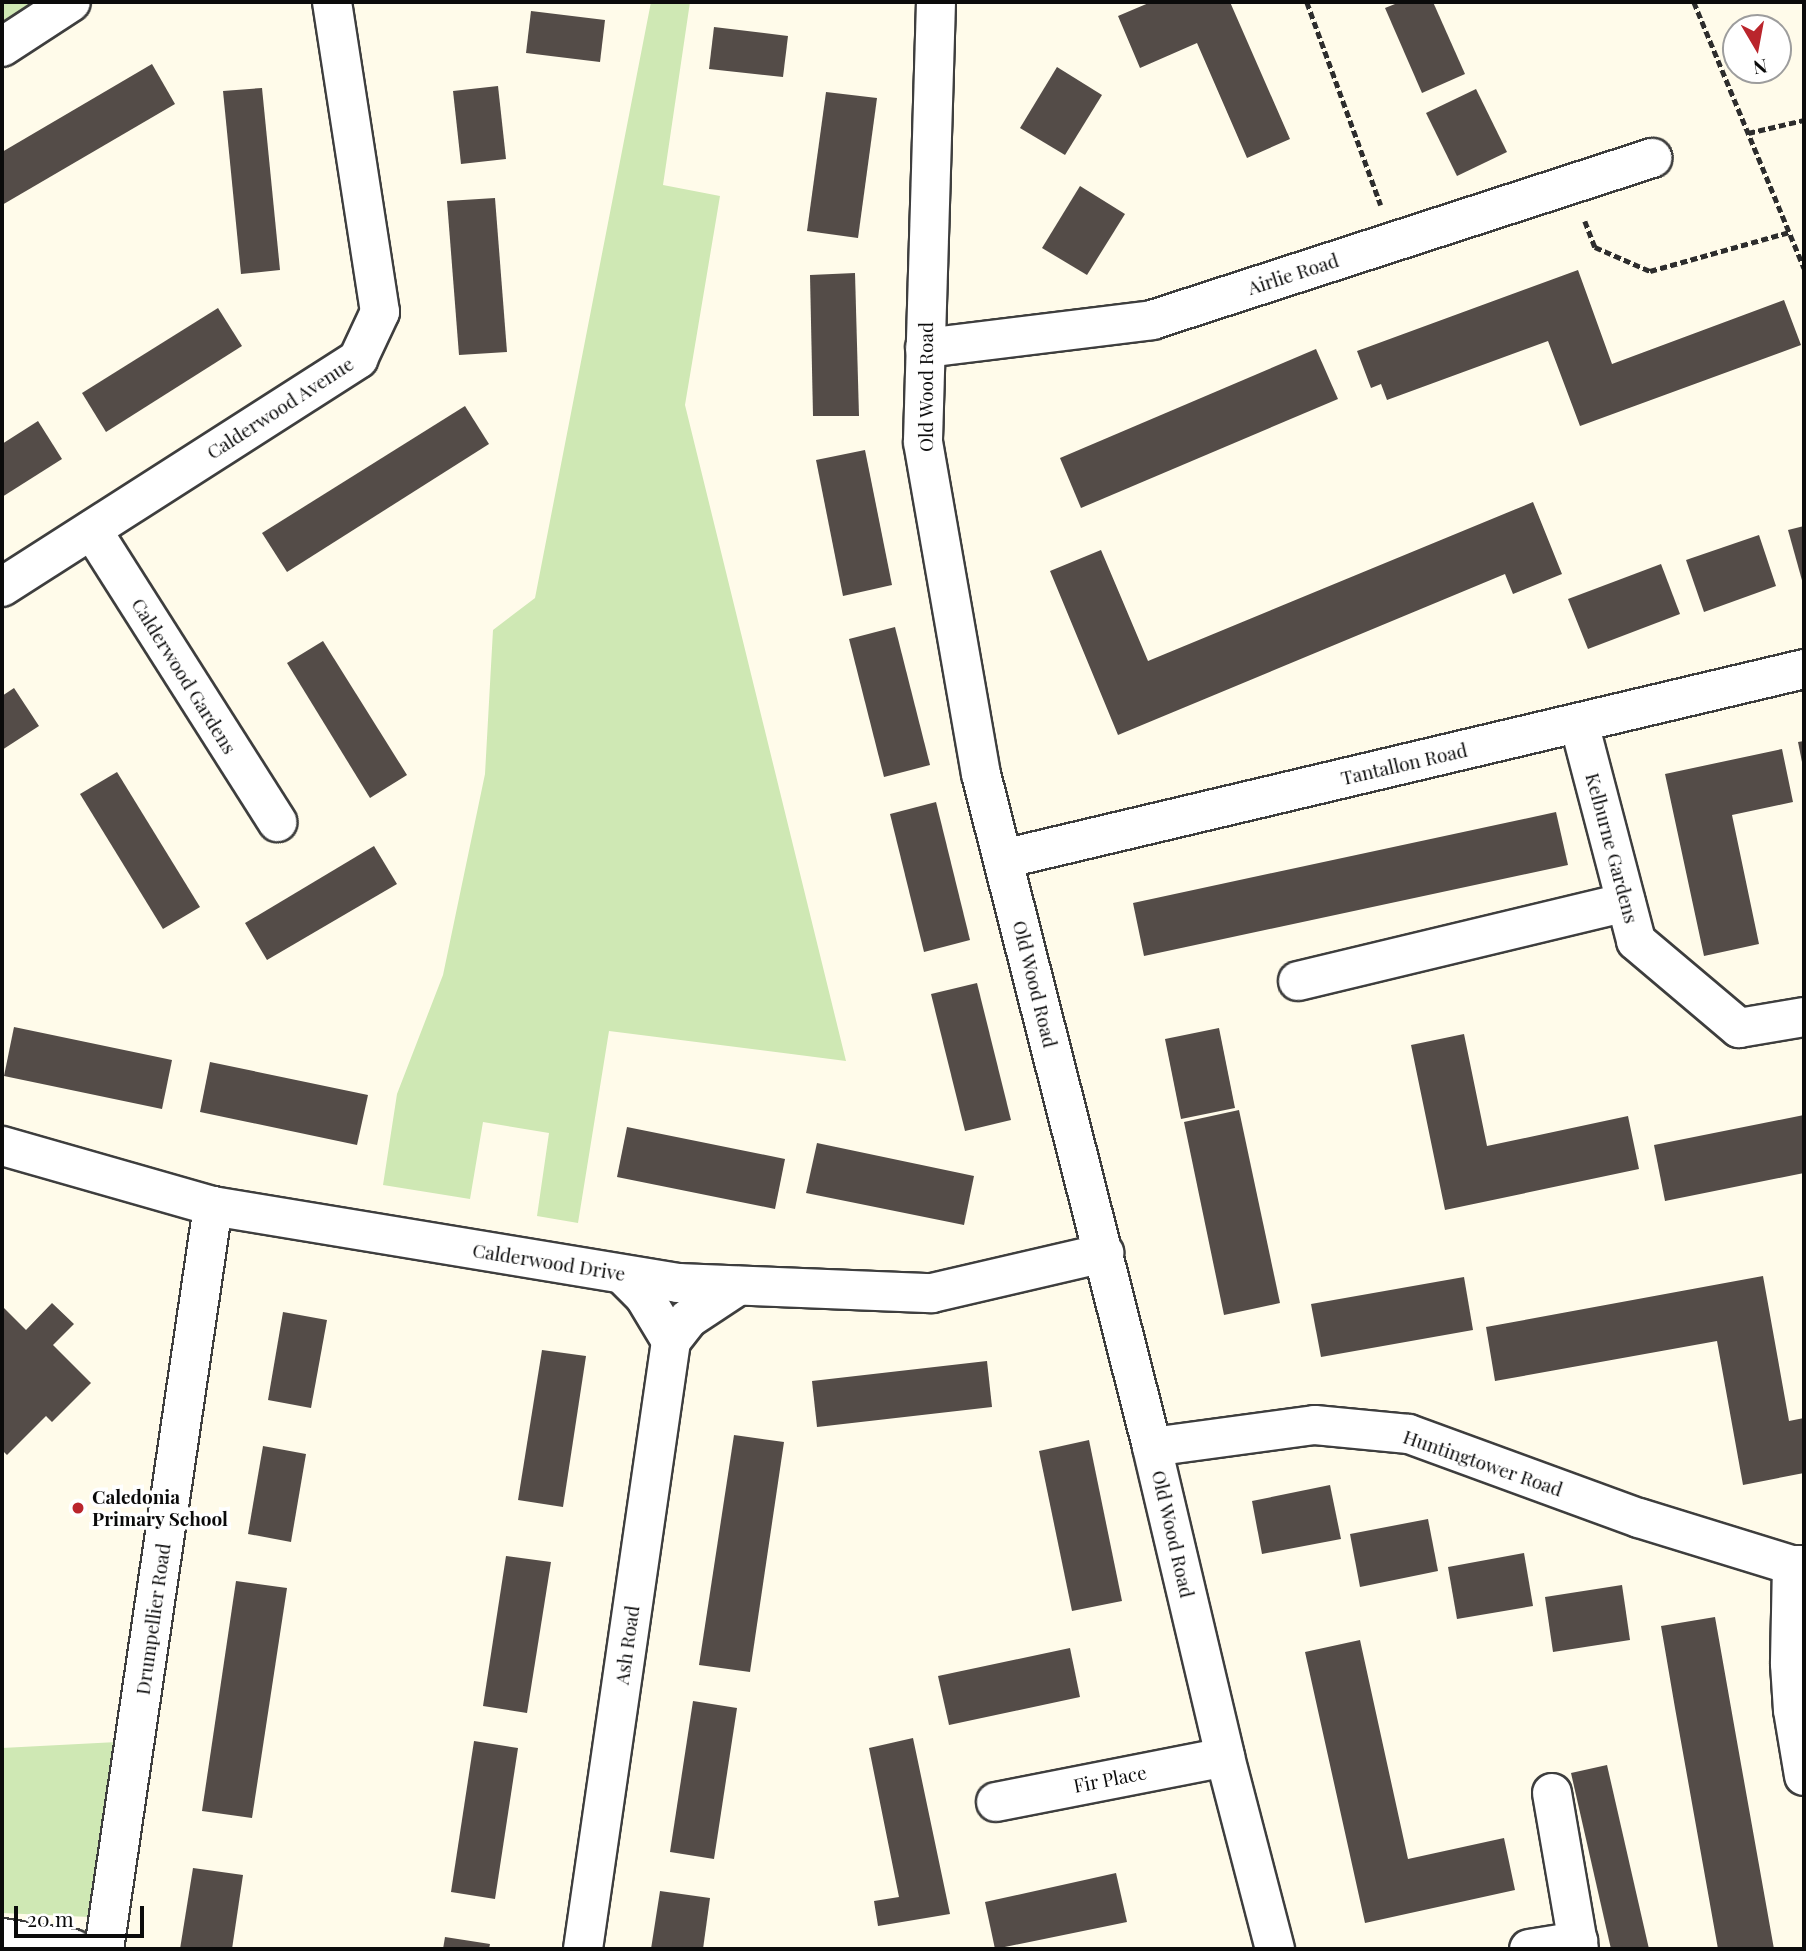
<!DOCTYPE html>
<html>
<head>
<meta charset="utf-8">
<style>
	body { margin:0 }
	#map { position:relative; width:1806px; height:1951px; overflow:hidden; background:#fffbea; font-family:"Playfair Display",serif }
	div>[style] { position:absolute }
	.green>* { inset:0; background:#cfe8b4 }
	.building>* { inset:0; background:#544c48 }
	.path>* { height:4.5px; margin-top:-2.25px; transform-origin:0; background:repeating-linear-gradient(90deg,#2d2d2d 0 7px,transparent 0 10.5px) }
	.roads { filter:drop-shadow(2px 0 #3e3e3e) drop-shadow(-2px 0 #3e3e3e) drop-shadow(0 2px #3e3e3e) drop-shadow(0 -2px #3e3e3e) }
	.minor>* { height:38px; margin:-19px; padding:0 19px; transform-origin:19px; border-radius:19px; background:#fff }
	.dots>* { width:19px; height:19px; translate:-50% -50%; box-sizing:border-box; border:4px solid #fff; border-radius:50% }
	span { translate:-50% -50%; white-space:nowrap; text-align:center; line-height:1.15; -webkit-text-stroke:7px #fff; paint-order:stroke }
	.street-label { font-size:19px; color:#0b0b0b }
	.poi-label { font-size:19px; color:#0b0b0b; font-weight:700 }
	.left { translate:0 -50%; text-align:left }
	.frame { position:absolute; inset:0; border:4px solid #0b0b0b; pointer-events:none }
	.north { position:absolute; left:1722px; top:14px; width:70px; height:70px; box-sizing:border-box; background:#fff; border:2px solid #9d9d9d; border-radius:50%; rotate:170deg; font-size:19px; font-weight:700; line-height:28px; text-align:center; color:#0b0b0b }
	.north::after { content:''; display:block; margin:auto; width:24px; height:32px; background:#ba252c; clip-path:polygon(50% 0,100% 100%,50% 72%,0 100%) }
	.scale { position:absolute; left:14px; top:1906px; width:130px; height:32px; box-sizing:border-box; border:4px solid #0b0b0b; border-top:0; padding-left:9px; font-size:21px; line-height:24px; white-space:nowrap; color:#0b0b0b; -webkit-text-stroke:5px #fff; paint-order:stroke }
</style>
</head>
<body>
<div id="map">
	<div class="green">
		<div style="clip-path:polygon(2px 2px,39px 2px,2px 24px)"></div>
		<div style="clip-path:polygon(651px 2px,690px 2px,663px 185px,720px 196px,685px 405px,846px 1061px,609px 1031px,578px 1223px,537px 1216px,549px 1133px,483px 1122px,470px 1199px,383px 1185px,397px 1094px,443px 975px,485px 774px,493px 630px,535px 598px)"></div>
		<div style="clip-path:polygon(117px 1742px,123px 1831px,89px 1917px,2px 1913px,2px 1748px)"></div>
	</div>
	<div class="building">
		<div style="clip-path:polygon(1151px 2px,1230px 2px,1290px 139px,1247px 158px,1197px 43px,1140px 68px,1118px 16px)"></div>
		<div style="clip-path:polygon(1400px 2px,1433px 2px,1465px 74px,1422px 93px,1385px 8px)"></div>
		<div style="clip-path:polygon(531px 11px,605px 20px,600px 62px,526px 53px)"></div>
		<div style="clip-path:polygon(714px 27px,788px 36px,783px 77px,709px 69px)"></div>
		<div style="clip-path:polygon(152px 64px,175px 104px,2px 205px,2px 152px)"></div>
		<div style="clip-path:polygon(1057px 67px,1102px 95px,1065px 155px,1020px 128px)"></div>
		<div style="clip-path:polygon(498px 86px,506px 159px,461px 164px,453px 91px)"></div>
		<div style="clip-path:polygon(262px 88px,280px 270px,241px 274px,223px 91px)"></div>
		<div style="clip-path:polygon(1476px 89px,1507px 152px,1457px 176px,1426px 113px)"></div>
		<div style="clip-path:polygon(826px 92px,877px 98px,858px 238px,807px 231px)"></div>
		<div style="clip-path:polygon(1080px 186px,1125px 214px,1087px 275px,1042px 248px)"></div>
		<div style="clip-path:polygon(495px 198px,507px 352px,459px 355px,447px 201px)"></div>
		<div style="clip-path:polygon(1578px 270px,1612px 364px,1784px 300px,1801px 345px,1580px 426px,1548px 341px,1387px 400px,1381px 384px,1371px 388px,1357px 351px)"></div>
		<div style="clip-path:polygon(855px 273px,859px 416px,813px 416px,810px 275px)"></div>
		<div style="clip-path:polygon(218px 308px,242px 346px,106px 432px,82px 393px)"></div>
		<div style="clip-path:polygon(1316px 349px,1338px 399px,1081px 508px,1060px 458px)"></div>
		<div style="clip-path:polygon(465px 406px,489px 444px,287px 572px,262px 533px)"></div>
		<div style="clip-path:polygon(38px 421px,62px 459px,2px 497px,2px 444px)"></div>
		<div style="clip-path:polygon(865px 450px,892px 585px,843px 596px,816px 460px)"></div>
		<div style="clip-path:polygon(1533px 502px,1562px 574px,1513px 594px,1505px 574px,1118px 735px,1050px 571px,1101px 550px,1148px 661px)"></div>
		<div style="clip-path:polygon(1804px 526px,1804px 584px,1803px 584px,1788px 530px)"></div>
		<div style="clip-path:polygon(1759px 535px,1776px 586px,1704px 612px,1686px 560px)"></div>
		<div style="clip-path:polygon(1661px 564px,1680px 614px,1588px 649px,1568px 599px)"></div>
		<div style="clip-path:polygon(895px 627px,930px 765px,884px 777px,849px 639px)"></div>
		<div style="clip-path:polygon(323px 641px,407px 775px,370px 798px,287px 663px)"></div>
		<div style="clip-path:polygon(14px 688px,39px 726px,2px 750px,2px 696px)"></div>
		<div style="clip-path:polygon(1804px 741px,1804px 767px,1803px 767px,1798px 742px)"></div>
		<div style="clip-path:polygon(1782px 749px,1793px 802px,1732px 815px,1759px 944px,1704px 956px,1665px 774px)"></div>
		<div style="clip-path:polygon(117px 772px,200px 907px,163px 929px,80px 794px)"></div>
		<div style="clip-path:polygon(936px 802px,970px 940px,924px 952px,890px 814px)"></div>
		<div style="clip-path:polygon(1556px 812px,1568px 865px,1144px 956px,1133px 903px)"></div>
		<div style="clip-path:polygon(374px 846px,397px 884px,267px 960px,245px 923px)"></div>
		<div style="clip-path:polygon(977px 983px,1011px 1120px,965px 1131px,931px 994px)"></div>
		<div style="clip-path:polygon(14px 1027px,172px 1060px,162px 1109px,4px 1076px)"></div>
		<div style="clip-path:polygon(1219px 1028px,1235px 1108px,1181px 1119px,1165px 1039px)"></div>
		<div style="clip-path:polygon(1464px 1034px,1487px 1146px,1628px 1116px,1639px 1169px,1445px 1210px,1411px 1045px)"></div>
		<div style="clip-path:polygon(210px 1062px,368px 1095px,357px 1145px,200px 1112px)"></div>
		<div style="clip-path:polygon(1239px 1110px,1280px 1303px,1224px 1315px,1184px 1122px)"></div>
		<div style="clip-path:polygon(1804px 1115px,1804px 1173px,1665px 1201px,1654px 1145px)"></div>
		<div style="clip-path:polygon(627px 1127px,785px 1159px,775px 1209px,617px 1177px)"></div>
		<div style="clip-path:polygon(817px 1143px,974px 1176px,964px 1225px,806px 1193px)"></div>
		<div style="clip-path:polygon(1763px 1276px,1789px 1421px,1804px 1418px,1804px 1473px,1743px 1485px,1717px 1341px,1495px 1381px,1486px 1327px)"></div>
		<div style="clip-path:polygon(1464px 1277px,1473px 1330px,1321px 1357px,1311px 1304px)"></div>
		<div style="clip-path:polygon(52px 1303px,74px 1324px,53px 1345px,91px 1383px,52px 1422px,46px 1416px,7px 1455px,2px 1450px,2px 1306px,26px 1330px)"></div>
		<div style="clip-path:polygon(283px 1312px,327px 1320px,311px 1408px,268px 1400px)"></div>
		<div style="clip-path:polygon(542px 1350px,586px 1356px,563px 1507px,518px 1500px)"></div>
		<div style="clip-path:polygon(987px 1361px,992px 1407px,817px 1427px,812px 1381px)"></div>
		<div style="clip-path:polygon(734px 1435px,784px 1442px,750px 1672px,699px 1665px)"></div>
		<div style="clip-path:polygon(1089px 1440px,1122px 1601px,1072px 1611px,1039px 1451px)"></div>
		<div style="clip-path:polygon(263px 1446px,306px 1454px,291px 1542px,248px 1534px)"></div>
		<div style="clip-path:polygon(1330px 1485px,1341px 1539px,1262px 1554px,1252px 1501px)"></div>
		<div style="clip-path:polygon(1428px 1519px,1438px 1571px,1360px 1587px,1350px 1534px)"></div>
		<div style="clip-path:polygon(1524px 1553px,1533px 1606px,1457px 1619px,1448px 1567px)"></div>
		<div style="clip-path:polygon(506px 1556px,551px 1562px,527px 1713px,483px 1706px)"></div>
		<div style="clip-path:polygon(236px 1581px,287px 1588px,252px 1818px,202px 1811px)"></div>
		<div style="clip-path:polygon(1622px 1585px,1630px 1640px,1553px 1652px,1545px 1597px)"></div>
		<div style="clip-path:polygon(1715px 1617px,1736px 1736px,1774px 1949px,1718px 1949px,1675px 1708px,1661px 1626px)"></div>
		<div style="clip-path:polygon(1360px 1640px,1408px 1859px,1504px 1838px,1515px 1890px,1365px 1923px,1305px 1652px)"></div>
		<div style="clip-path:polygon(1070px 1648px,1080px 1697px,949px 1725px,938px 1676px)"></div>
		<div style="clip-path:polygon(693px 1701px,737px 1708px,714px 1859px,670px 1852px)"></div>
		<div style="clip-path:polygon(913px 1738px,950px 1914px,878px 1926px,874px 1901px,899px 1897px,869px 1748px)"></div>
		<div style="clip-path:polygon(474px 1741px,518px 1748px,495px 1899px,451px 1892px)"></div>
		<div style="clip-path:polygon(1607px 1765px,1649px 1949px,1611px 1949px,1571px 1773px)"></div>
		<div style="clip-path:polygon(193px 1868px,243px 1875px,232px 1949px,180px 1949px)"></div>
		<div style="clip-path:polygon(1116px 1873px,1127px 1922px,995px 1949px,985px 1902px)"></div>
		<div style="clip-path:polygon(660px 1891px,710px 1898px,703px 1949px,651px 1949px)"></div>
		<div style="clip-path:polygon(445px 1937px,490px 1944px,489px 1949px,443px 1949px)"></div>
	</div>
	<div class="path">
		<div style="left:1307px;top:2px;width:216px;rotate:70deg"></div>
		<div style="left:1694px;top:2px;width:288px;rotate:67.5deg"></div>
		<div style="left:1748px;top:133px;width:57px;rotate:-13.1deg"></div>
		<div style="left:1585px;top:221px;width:28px;rotate:69deg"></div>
		<div style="left:1595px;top:247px;width:60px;rotate:23.6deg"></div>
		<div style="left:1650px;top:271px;width:145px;rotate:-15.6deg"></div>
	</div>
	<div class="roads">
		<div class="minor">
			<div style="left:936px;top:2px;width:440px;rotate:91.7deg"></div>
			<div style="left:923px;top:442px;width:337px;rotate:80.1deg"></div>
			<div style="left:981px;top:774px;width:694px;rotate:75.74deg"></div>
			<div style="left:1152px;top:1447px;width:318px;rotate:76.7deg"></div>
			<div style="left:1225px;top:1757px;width:198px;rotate:75.4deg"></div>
			<div style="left:2px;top:47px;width:82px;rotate:-33.1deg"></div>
			<div style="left:925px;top:348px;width:229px;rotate:-7deg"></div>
			<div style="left:1152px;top:320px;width:526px;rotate:-17.95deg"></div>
			<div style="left:92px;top:530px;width:346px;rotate:57.6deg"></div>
			<div style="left:2px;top:587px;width:423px;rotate:-32.6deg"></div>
			<div style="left:358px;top:359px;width:52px;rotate:-64.9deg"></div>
			<div style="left:380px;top:312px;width:314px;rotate:-98.8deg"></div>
			<div style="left:1579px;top:723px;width:225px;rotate:75.3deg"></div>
			<div style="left:1636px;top:941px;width:135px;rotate:40.2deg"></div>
			<div style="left:1739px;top:1028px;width:66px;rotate:-9.6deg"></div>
			<div style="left:1003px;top:859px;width:823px;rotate:-13.34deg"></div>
			<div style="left:1298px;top:981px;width:337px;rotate:-13.5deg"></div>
			<div style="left:2px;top:1146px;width:219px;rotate:15.9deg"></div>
			<div style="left:213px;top:1206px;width:471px;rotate:9.4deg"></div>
			<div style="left:678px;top:1283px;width:254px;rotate:2.3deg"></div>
			<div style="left:932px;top:1293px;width:177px;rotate:-13.1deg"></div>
			<div style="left:623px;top:1275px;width:30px;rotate:45deg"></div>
			<div style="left:644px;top:1296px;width:52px;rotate:59deg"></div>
			<div style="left:1152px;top:1447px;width:164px;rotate:-7.7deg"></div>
			<div style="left:1315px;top:1425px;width:94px;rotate:5.5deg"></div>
			<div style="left:1409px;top:1434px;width:245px;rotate:20.1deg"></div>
			<div style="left:1639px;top:1518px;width:160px;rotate:17.1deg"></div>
			<div style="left:1792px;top:1565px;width:12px"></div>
			<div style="left:1792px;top:1565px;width:99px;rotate:91.2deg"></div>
			<div style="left:1790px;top:1664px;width:46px;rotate:86.3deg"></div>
			<div style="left:1793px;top:1710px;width:67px;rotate:80.5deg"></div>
			<div style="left:1552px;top:1793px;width:158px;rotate:80.2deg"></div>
			<div style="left:996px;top:1802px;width:233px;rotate:-11.1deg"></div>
			<div style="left:2px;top:1938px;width:72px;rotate:8.8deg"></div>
			<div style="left:104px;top:1949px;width:751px;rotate:-81.65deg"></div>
			<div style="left:583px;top:1949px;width:614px;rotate:-81.76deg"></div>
			<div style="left:671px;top:1341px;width:28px;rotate:-52deg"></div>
			<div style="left:688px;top:1319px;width:60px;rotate:-33.4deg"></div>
			<div style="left:1529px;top:1949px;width:50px;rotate:-9.3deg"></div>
		</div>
	</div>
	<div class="dots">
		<div style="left:78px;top:1508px;background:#ba252c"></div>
	</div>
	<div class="street-label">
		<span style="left:1293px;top:274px;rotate:-18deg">Airlie Road</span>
		<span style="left:926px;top:387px;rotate:-90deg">Old Wood Road</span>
		<span style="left:280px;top:408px;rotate:-33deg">Calderwood Avenue</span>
		<span style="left:184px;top:676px;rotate:58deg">Calderwood Gardens</span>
		<span style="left:1404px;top:764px;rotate:-13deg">Tantallon Road</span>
		<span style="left:1612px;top:848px;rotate:75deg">Kelburne Gardens</span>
		<span style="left:1035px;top:984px;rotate:76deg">Old Wood Road</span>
		<span style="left:549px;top:1262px;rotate:9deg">Calderwood Drive</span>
		<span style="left:1483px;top:1463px;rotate:19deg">Huntingtower Road</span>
		<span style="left:1173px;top:1534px;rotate:77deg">Old Wood Road</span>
		<span style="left:153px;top:1619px;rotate:-82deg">Drumpellier Road</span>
		<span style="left:627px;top:1645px;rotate:-82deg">Ash Road</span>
		<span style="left:1110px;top:1779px;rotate:-11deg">Fir Place</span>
	</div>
	<div class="poi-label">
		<span class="left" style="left:92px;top:1508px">Caledonia<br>Primary School</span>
	</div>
	<div class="frame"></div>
	<div class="north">N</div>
	<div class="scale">20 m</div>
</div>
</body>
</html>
